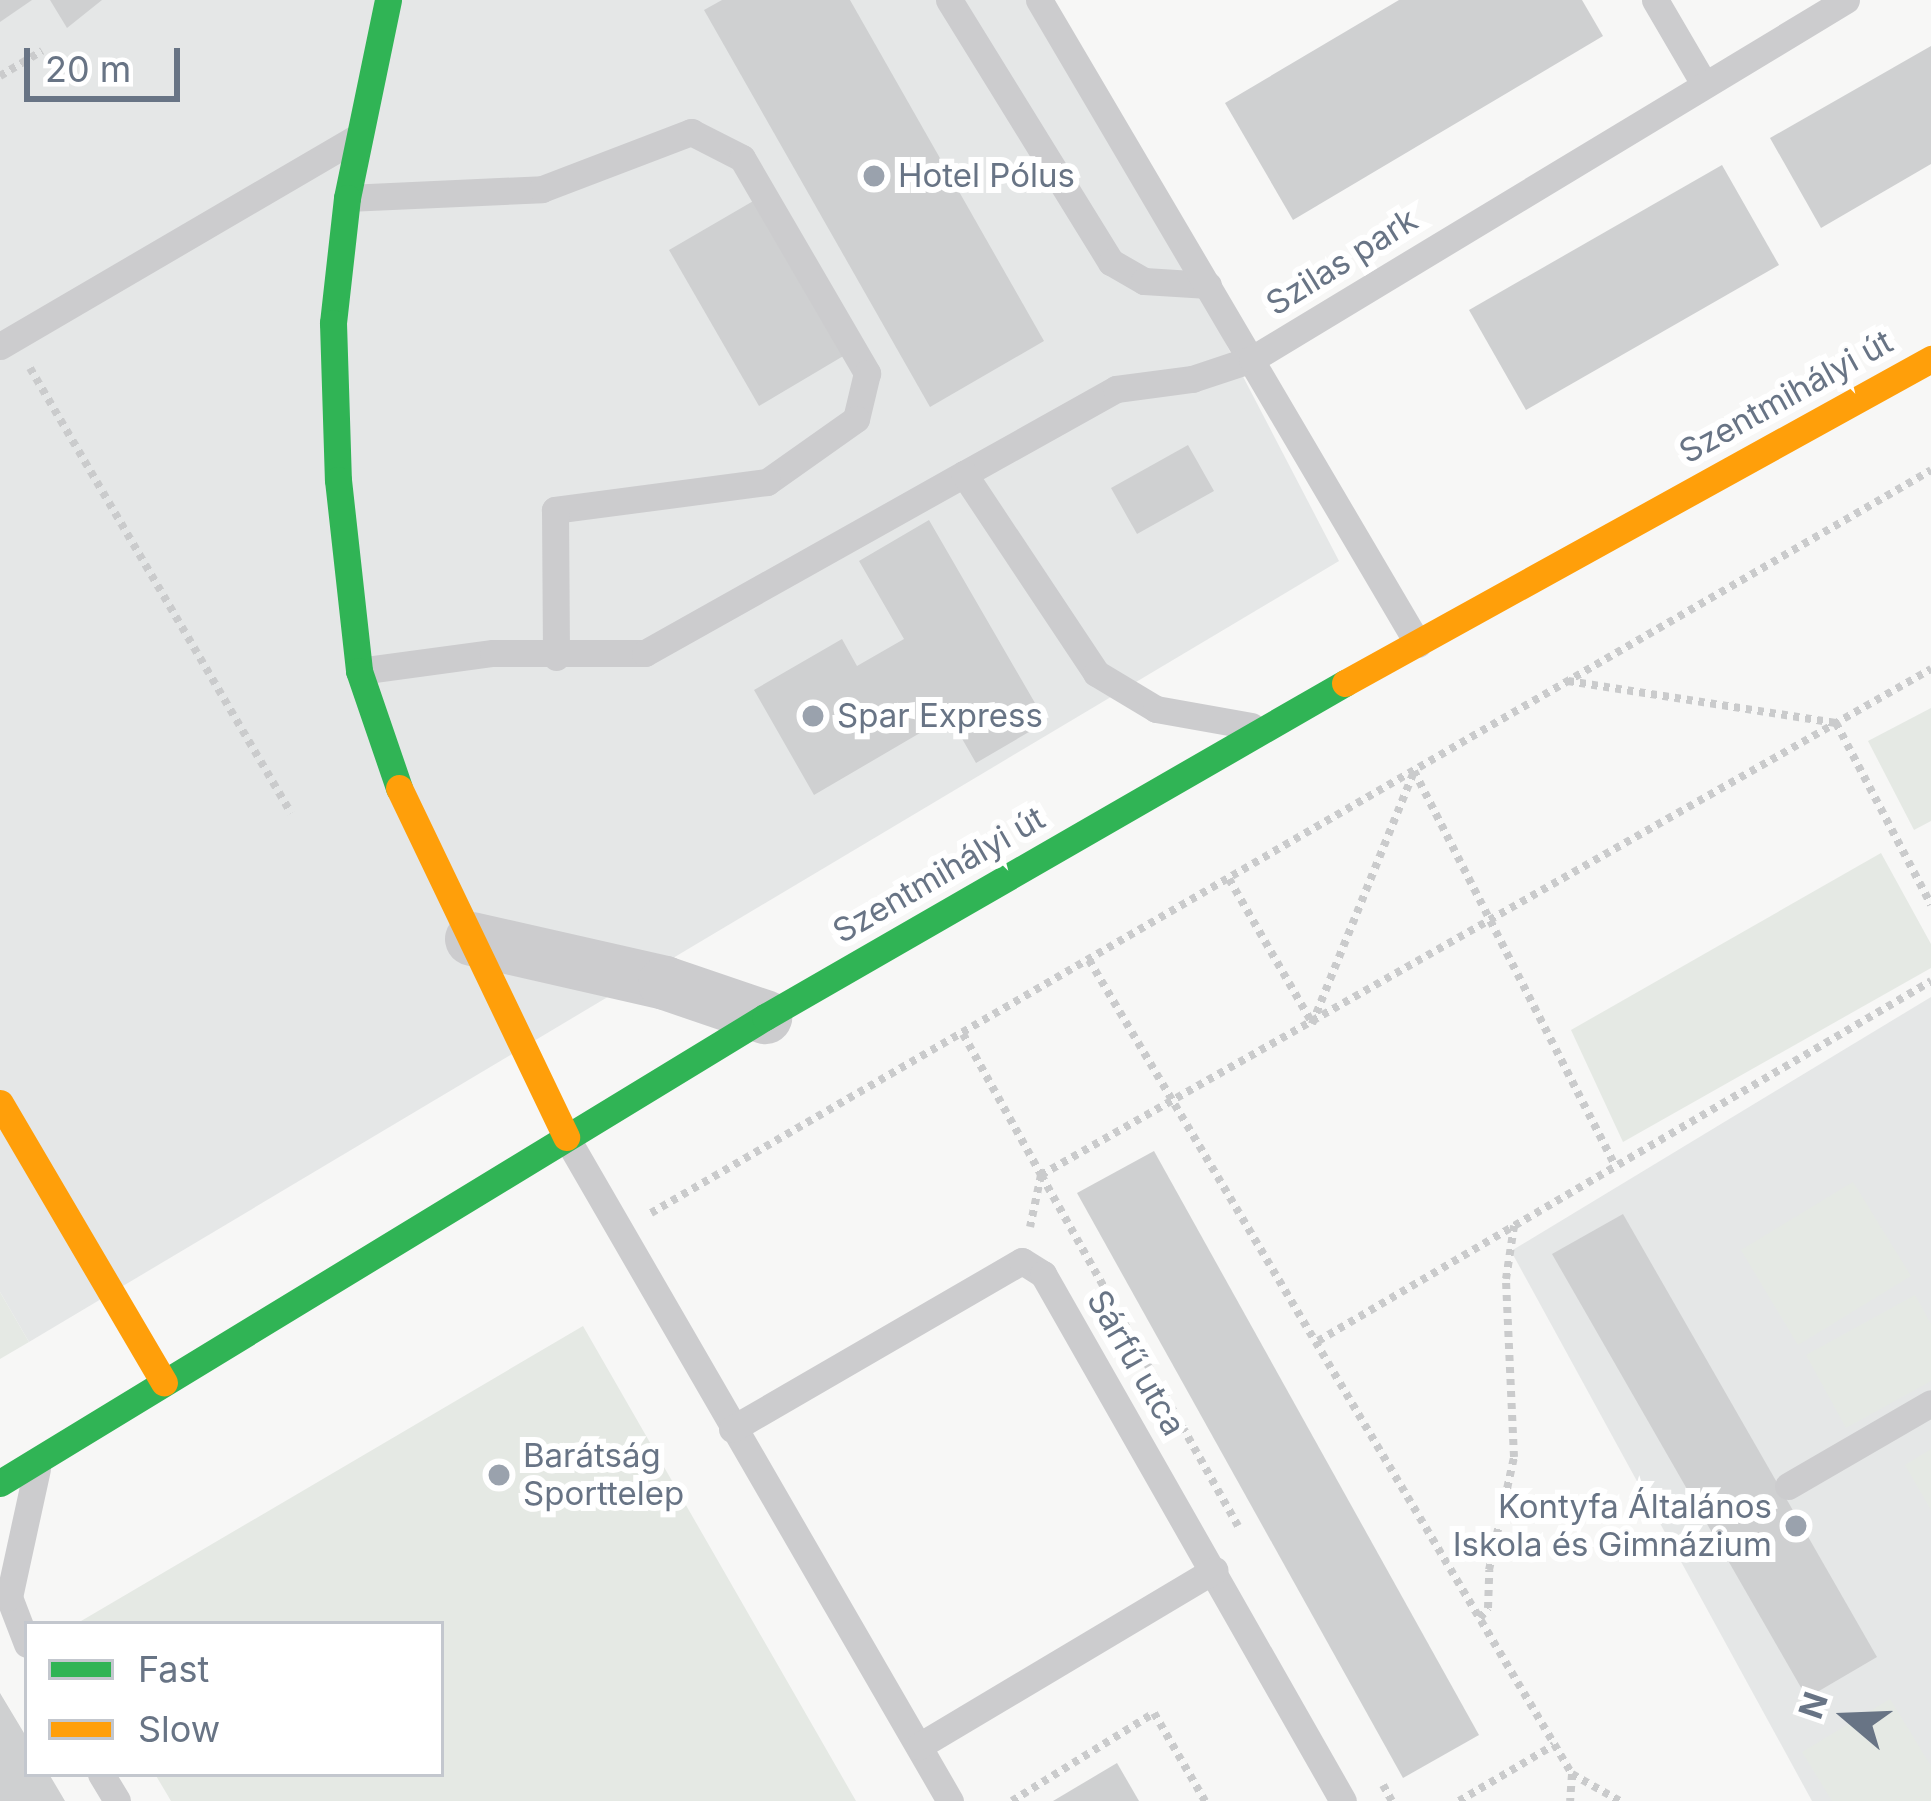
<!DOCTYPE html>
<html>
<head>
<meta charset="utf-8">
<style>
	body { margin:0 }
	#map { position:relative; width:1931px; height:1801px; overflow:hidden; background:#f7f7f6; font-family:Inter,sans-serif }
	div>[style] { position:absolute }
	.built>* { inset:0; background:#e5e7e7 }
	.green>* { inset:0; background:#e5e9e4 }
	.building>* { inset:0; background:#cfd0d1 }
	.path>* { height:8px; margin-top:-4px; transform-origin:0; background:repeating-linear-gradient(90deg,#cacbcc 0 6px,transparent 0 12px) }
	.lane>* { height:27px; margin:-13.5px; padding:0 13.5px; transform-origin:13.5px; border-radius:13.5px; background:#ccccce }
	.street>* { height:54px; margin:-27px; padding:0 27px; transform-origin:27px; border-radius:27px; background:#ccccce }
	.fast>* { height:27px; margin:-13.5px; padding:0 13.5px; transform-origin:13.5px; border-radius:13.5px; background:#30b455 }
	.slow>* { height:27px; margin:-13.5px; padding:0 13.5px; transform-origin:13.5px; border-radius:13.5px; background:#ff9f0a }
	.dots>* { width:33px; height:33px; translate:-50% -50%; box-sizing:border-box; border:6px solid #fff; border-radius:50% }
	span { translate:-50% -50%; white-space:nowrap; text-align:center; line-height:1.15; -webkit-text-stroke:12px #fff; paint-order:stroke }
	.poi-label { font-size:33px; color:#687485 }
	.left { translate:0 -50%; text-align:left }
	.right { translate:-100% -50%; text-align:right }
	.street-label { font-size:33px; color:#687485 }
	.legend { position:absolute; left:24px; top:1621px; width:420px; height:156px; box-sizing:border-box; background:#fff; border:3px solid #c3c7ce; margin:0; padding:15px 21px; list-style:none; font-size:36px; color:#687485 }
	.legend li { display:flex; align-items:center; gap:24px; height:60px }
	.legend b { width:60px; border:3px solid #c3c7ce }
	.north { position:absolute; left:1787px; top:1657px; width:120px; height:120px; -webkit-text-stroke:9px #fff; paint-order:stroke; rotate:289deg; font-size:33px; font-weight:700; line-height:48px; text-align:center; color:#687485 }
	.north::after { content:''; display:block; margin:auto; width:42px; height:54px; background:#687485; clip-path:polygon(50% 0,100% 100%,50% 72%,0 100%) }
	.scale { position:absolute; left:24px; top:48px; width:156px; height:54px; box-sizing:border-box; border:6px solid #687485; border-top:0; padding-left:15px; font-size:36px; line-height:42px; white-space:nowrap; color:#687485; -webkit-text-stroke:9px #fff; paint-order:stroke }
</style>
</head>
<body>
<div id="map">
	<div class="built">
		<div style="clip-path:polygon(0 0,1047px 0,1339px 561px,29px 1342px,0 1292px)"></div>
		<div style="clip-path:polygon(1931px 997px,1931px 1801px,1812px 1801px,1511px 1251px)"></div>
	</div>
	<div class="green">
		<div style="clip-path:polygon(1931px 708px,1931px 821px,1914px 830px,1868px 741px)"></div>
		<div style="clip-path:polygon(1881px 853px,1931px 944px,1931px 968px,1623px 1142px,1571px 1030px)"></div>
		<div style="clip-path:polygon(1853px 1182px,1911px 1276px,1798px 1345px,1741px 1250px)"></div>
		<div style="clip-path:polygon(0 1292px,29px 1342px,0 1359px)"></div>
		<div style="clip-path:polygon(1915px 1295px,1931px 1324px,1931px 1381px,1846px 1428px,1806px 1355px)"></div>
		<div style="clip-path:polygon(583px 1326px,856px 1801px,171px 1801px,155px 1774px,441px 1774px,441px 1624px,76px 1624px)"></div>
		<div style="clip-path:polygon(1931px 1449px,1931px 1510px,1905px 1465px)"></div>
		<div style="clip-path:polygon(1890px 1699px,1931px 1766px,1931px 1801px,1832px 1801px,1802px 1752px)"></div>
	</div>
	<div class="building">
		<div style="clip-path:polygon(0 0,32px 0,0 22px)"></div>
		<div style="clip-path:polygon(50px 0,102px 0,67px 28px)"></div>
		<div style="clip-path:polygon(722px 0,850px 0,1044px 341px,930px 407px,704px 10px)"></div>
		<div style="clip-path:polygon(1399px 0,1582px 0,1603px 36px,1293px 220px,1225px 103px)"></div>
		<div style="clip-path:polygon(1931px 46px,1931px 164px,1821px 228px,1770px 138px)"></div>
		<div style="clip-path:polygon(1722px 165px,1779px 265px,1526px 410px,1469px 310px)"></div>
		<div style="clip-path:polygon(755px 200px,845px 355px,759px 406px,669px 250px)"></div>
		<div style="clip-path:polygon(1188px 445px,1214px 491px,1137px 534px,1111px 488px)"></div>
		<div style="clip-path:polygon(929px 520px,1046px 722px,976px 763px,949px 716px,814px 795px,754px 690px,842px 639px,857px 666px,904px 639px,859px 561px)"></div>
		<div style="clip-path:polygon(1154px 1151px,1479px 1735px,1403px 1778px,1077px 1193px)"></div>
		<div style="clip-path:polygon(1623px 1214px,1877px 1657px,1807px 1698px,1552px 1254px)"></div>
		<div style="clip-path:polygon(0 1693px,27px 1738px,27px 1774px,49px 1774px,65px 1801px,0 1801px)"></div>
		<div style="clip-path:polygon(1117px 1763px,1139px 1801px,1053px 1801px)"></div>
	</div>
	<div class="path">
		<div style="left:0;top:76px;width:49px;rotate:-30.8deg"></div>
		<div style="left:30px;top:368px;width:516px;rotate:59.61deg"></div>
		<div style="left:1568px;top:681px;width:271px;rotate:8.9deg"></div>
		<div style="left:1836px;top:723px;width:205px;rotate:62.4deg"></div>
		<div style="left:1414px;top:771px;width:441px;rotate:63deg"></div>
		<div style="left:1229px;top:879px;width:166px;rotate:60deg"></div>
		<div style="left:1089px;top:960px;width:947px;rotate:59.32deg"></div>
		<div style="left:1572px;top:1774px;width:27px;rotate:94deg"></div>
		<div style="left:1312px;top:1024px;width:272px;rotate:-68deg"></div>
		<div style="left:963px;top:1034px;width:161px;rotate:61deg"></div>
		<div style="left:1041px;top:1175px;width:53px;rotate:101.9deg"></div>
		<div style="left:651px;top:1213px;width:1480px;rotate:-30.13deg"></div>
		<div style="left:1318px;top:1341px;width:711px;rotate:-30.42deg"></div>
		<div style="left:1238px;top:1526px;width:403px;rotate:-119.3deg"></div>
		<div style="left:1041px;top:1175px;width:1024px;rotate:-29.62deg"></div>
		<div style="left:1480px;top:1618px;width:13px;rotate:-51deg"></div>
		<div style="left:1488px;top:1608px;width:38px;rotate:-88deg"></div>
		<div style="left:1489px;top:1570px;width:116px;rotate:-77.5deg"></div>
		<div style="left:1514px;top:1457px;width:178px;rotate:-92.6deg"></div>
		<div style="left:1506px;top:1279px;width:54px;rotate:-81.4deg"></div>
		<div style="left:1572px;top:1774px;width:55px;rotate:29.4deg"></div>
		<div style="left:1383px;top:1785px;width:18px;rotate:61deg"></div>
		<div style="left:1012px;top:1801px;width:167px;rotate:-31.8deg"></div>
		<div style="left:1154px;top:1713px;width:102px;rotate:59.9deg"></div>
		<div style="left:1459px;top:1801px;width:110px;rotate:-30.5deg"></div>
	</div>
	<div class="lane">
		<div style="left:949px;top:0;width:308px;rotate:58.3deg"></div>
		<div style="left:1111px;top:262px;width:38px;rotate:30deg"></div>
		<div style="left:1144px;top:281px;width:64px;rotate:3.6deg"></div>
		<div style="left:1039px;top:0;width:747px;rotate:59.52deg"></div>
		<div style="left:1655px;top:0;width:95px;rotate:59.7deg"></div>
		<div style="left:347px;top:198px;width:195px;rotate:-2.6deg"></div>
		<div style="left:542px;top:189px;width:160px;rotate:-20.9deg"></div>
		<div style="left:691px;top:132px;width:57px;rotate:27deg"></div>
		<div style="left:742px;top:158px;width:249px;rotate:59.8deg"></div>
		<div style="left:867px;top:373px;width:47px;rotate:103.4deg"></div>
		<div style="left:856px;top:419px;width:109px;rotate:144.7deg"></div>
		<div style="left:767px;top:482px;width:214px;rotate:172.5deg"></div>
		<div style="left:555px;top:510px;width:147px;rotate:89.6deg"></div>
		<div style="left:0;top:346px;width:410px;rotate:-30.3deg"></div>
		<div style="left:964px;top:474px;width:174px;rotate:-29.2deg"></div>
		<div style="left:1116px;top:389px;width:77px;rotate:-7.5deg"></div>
		<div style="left:1192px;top:379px;width:63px;rotate:-18.4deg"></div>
		<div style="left:1252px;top:359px;width:694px;rotate:-31.15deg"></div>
		<div style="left:359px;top:671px;width:135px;rotate:-7.7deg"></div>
		<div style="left:493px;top:653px;width:152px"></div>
		<div style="left:645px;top:653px;width:366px;rotate:-29.3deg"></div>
		<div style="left:964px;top:474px;width:239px;rotate:56.4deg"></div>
		<div style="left:1096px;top:673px;width:70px;rotate:31deg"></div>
		<div style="left:1156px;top:709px;width:97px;rotate:10.1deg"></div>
		<div style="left:566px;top:1137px;width:767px;rotate:59.96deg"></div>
		<div style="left:732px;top:1429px;width:335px;rotate:-30.1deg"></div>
		<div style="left:1022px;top:1261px;width:25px;rotate:32deg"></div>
		<div style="left:1043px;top:1274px;width:606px;rotate:60.35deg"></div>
		<div style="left:1788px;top:1486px;width:165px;rotate:-30.1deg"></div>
		<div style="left:27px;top:1644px;width:50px;rotate:-111deg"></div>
		<div style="left:9px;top:1597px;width:131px;rotate:-77.7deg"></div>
		<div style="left:919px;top:1746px;width:344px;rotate:-30.8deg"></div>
		<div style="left:101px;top:1774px;width:31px;rotate:59deg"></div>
	</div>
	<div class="street">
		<div style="left:472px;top:939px;width:198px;rotate:12.8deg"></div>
		<div style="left:665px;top:983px;width:106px;rotate:18.8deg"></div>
	</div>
	<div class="fast">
		<div style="left:388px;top:0;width:202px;rotate:101.7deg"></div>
		<div style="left:347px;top:198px;width:126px;rotate:96.4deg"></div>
		<div style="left:333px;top:323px;width:157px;rotate:88.2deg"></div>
		<div style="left:338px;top:480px;width:192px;rotate:83.7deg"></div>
		<div style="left:359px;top:671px;width:124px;rotate:71.1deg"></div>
		<div style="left:0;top:1483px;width:896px;rotate:-31.35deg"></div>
		<div style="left:765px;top:1017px;width:669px;rotate:-29.94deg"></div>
	</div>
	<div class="slow">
		<div style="left:1345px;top:683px;width:670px;rotate:-28.94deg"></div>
		<div style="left:399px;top:788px;width:387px;rotate:64.4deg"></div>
		<div style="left:0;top:1103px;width:324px;rotate:59.6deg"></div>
	</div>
	<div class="dots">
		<div style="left:874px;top:176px;background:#9aa2ad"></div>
		<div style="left:813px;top:716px;background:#9aa2ad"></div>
		<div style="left:499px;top:1475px;background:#9aa2ad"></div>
		<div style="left:1796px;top:1526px;background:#9aa2ad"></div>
	</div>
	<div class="poi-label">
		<span class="left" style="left:898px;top:176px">Hotel Pólus</span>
		<span class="left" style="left:837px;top:716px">Spar Express</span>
		<span class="left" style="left:523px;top:1475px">Barátság<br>Sporttelep</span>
		<span class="right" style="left:1772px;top:1526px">Kontyfa Általános<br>Iskola és Gimnázium</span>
	</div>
	<div class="street-label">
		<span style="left:1342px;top:262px;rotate:-32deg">Szilas park</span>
		<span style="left:1786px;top:397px;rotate:-29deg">Szentmihályi út</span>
		<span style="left:939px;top:875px;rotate:-30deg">Szentmihályi út</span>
		<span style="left:1136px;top:1363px;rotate:60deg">Sárfű utca</span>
	</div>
	<ul class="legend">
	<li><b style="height:15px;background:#30b455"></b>Fast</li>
	<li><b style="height:15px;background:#ff9f0a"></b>Slow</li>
	</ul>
	<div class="north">N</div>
	<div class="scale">20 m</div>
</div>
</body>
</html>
